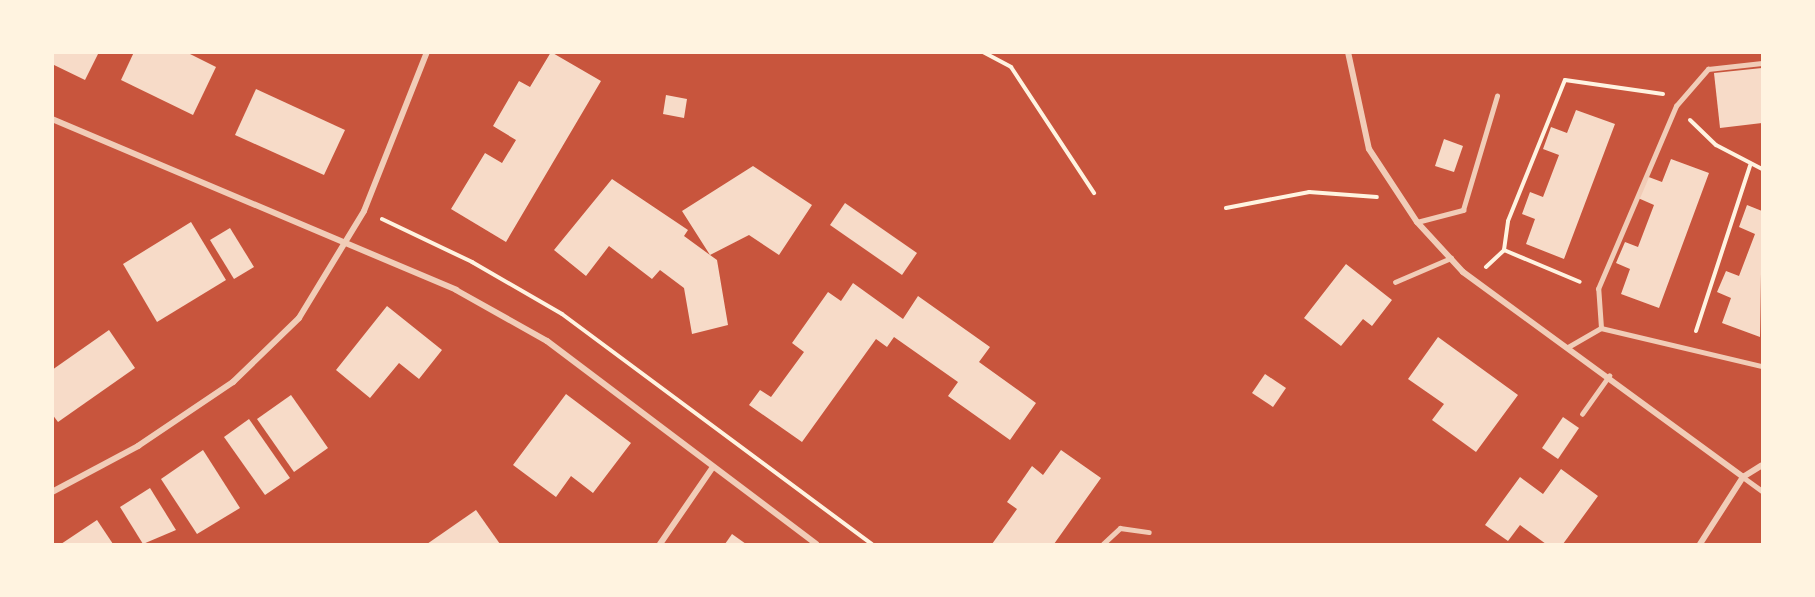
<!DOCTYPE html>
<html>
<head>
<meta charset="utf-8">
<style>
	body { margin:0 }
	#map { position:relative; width:1815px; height:597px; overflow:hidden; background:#c8553d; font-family:"Public Sans",sans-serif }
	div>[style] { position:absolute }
	.building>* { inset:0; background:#f7dbc8 }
	.path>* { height:4px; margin:-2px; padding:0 2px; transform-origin:2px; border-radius:2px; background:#fff3e0 }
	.service>* { height:4.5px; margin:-2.25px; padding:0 2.25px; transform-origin:2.25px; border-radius:2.25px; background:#f1ccb7 }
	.minor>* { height:6px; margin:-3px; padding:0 3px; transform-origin:3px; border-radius:3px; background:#f1ccb7 }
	span { translate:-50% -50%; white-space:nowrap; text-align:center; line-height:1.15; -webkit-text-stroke:5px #fff3e0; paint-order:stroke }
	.frame { position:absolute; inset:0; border:54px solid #fff3e0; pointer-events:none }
</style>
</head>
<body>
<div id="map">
	<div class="building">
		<div style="clip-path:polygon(52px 52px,99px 52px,85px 80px,52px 64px)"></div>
		<div style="clip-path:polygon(134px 52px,186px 52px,216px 67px,193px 115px,121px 80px)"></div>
		<div style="clip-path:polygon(551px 52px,601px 81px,506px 242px,451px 209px,485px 153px,502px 163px,516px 140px,493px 126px,519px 81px,530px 87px)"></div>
		<div style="clip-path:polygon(1762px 68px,1762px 123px,1720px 128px,1714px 73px)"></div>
		<div style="clip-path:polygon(256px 89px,345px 130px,324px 175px,235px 135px)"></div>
		<div style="clip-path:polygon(666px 95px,687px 99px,684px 118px,663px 114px)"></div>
		<div style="clip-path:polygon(1576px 110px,1615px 124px,1564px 259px,1526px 244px,1535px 219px,1522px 214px,1530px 192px,1543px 197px,1559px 155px,1543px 149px,1551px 127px,1567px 133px)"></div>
		<div style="clip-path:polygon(1444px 139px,1463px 146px,1454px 172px,1435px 166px)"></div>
		<div style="clip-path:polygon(1671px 159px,1709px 173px,1659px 308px,1621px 294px,1630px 269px,1616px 263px,1625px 242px,1638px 247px,1654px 205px,1638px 198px,1646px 176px,1662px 182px)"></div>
		<div style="clip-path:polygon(753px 166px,812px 205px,779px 255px,749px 235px,710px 255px,717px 260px,728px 325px,692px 334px,684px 288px,660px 270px,652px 279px,609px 246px,586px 276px,554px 250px,612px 179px,688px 230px,684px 236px,710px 255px,682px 211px)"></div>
		<div style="clip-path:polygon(845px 203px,917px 253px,902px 275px,830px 225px)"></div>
		<div style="clip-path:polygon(1747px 205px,1762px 211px,1760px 337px,1722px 323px,1731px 298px,1717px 292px,1726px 271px,1739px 276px,1755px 234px,1739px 227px)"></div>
		<div style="clip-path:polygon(191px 222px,226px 280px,157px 322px,123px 264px)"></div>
		<div style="clip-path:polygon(230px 228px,254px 267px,234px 279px,210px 240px)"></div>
		<div style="clip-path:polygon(1346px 264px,1392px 300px,1372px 326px,1363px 319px,1341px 346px,1304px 318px)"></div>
		<div style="clip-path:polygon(853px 283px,903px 319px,918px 296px,990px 347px,979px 362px,1036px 403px,1010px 440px,948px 396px,958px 382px,894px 337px,887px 347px,876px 339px,802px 442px,749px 405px,760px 390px,771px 397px,804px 352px,792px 343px,828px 292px,841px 301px)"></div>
		<div style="clip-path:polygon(387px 306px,442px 350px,419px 379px,399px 363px,370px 398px,336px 370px)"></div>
		<div style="clip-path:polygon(109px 330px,135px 368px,58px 422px,52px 414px,52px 370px)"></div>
		<div style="clip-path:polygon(1438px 337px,1518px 395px,1476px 452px,1432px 420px,1444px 404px,1408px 379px)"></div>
		<div style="clip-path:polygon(1265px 374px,1286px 388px,1273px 407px,1252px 393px)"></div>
		<div style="clip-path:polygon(566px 394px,631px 443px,593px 493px,571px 476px,556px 497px,513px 465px)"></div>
		<div style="clip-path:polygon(291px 395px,328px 448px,294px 472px,257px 419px)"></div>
		<div style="clip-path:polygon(1563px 417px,1579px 428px,1558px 459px,1542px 448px)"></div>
		<div style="clip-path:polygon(249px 419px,290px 478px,265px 495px,224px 437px)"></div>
		<div style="clip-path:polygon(203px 450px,240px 508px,197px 534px,161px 479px)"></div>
		<div style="clip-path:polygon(1061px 450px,1101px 478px,1054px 544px,992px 544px,1017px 509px,1007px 502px,1032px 466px,1043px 475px)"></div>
		<div style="clip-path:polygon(1561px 469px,1598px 496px,1563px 544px,1546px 544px,1520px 525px,1508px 541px,1485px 525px,1520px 477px,1543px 494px)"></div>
		<div style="clip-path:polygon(150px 488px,176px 530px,143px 544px,120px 507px)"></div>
		<div style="clip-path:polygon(476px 510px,500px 544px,427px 544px)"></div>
		<div style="clip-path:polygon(97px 520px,113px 544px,61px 544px)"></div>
		<div style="clip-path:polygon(732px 534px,746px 544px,725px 544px)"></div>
	</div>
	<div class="path">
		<div style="left:983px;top:52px;width:32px;rotate:28deg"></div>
		<div style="left:1011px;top:67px;width:151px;rotate:56.6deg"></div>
		<div style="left:1690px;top:120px;width:36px;rotate:44deg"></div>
		<div style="left:1716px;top:145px;width:52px;rotate:27.6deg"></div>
		<div style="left:1226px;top:208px;width:85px;rotate:-10.9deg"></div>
		<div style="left:1309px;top:192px;width:68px;rotate:4.2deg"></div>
		<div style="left:382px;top:219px;width:100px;rotate:25.5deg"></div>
		<div style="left:472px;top:262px;width:104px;rotate:30deg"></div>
		<div style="left:562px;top:314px;width:386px;rotate:36.6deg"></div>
		<div style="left:1504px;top:250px;width:29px;rotate:-82deg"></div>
		<div style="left:1508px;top:221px;width:152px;rotate:-68deg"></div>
		<div style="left:1565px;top:80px;width:99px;rotate:8.1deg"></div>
		<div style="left:1486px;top:267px;width:25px;rotate:-43deg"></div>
		<div style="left:1504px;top:250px;width:82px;rotate:22.8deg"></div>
		<div style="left:1696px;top:331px;width:174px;rotate:-71.9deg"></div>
	</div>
	<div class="service">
		<div style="left:1417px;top:222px;width:48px;rotate:-14.6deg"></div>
		<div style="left:1463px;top:210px;width:119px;rotate:-73.4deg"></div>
		<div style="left:1395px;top:282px;width:61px;rotate:-23.2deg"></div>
		<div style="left:1601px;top:328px;width:39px;rotate:-94deg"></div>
		<div style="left:1598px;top:289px;width:199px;rotate:-66.9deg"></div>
		<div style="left:1676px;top:106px;width:49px;rotate:-49.1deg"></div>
		<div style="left:1708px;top:69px;width:54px;rotate:-6.3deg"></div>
		<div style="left:1568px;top:347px;width:38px;rotate:-30deg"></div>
		<div style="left:1601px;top:328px;width:165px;rotate:13.3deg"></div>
		<div style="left:1582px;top:414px;width:47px;rotate:-54.6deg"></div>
		<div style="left:1743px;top:477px;width:24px;rotate:36deg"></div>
		<div style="left:1103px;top:544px;width:23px;rotate:-43deg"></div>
		<div style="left:1120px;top:528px;width:29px;rotate:8deg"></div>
	</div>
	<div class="minor">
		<div style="left:1348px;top:52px;width:99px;rotate:77.8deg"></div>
		<div style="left:1369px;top:149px;width:87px;rotate:56.7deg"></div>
		<div style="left:1417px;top:222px;width:68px;rotate:47.4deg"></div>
		<div style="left:1463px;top:272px;width:347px;rotate:36.2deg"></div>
		<div style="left:52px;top:119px;width:439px;rotate:22.9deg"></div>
		<div style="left:456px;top:290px;width:104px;rotate:29.3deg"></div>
		<div style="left:547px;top:341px;width:337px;rotate:37deg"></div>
		<div style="left:52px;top:492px;width:98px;rotate:-28.1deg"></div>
		<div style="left:138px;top:446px;width:115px;rotate:-34deg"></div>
		<div style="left:233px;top:382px;width:92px;rotate:-44.1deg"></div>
		<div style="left:299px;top:318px;width:125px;rotate:-58.7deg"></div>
		<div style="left:364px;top:211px;width:171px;rotate:-68.4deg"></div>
		<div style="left:660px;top:544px;width:93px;rotate:-55.5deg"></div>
		<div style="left:1700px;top:544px;width:80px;rotate:-57.3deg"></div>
		<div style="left:1743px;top:477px;width:22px;rotate:-32deg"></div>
	</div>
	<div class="frame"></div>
</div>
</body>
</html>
